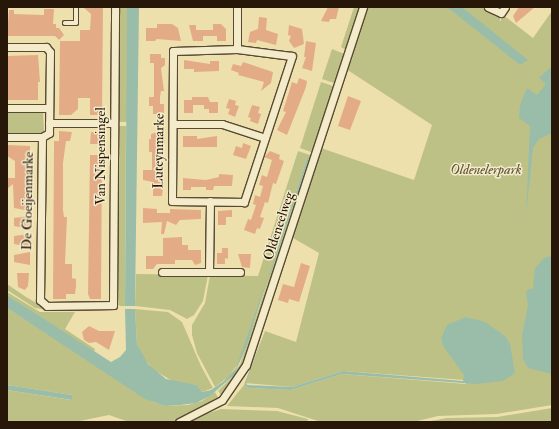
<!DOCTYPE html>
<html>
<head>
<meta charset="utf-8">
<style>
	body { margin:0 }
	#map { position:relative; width:559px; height:429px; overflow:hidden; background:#eee0ad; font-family:"IM FELL Double Pica",serif }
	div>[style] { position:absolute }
	.green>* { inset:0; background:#bec186 }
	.water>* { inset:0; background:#99bda8 }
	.building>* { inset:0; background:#e3ac87 }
	.roads { filter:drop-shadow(1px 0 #584932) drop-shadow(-1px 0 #584932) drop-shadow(0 1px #584932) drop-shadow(0 -1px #584932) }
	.lane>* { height:3.5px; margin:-1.75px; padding:0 1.75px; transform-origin:1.75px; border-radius:1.75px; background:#f4ebca }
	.street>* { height:7px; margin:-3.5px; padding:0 3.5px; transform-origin:3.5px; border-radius:3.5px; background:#f4ebca }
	span { translate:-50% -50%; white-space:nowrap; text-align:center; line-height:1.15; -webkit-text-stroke:3px #f4ebca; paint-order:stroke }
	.street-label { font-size:14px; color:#261709 }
	.park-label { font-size:14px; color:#5b5235; font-style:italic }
	.frame { position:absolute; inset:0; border:8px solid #261709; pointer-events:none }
</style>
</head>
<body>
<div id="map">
	<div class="green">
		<div style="clip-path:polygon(118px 7px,127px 7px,127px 122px,120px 122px,117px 117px)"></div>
		<div style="clip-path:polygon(354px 7px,361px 7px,346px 50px,341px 47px)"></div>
		<div style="clip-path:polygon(365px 7px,482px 7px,500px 18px,500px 22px,503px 15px,533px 38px,552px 11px,552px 405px,497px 414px,438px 416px,413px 422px,321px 422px,278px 408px,227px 406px,244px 385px,249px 388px,291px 390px,342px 374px,466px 384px,464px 380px,343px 371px,292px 387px,245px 383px,265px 331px,296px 342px,319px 253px,293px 238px,321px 148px,414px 180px,432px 125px,346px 69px,352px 59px)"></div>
		<div style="clip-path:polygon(332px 49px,347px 55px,337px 84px,322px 79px)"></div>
		<div style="clip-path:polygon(321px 82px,336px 87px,314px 153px,300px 148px)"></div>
		<div style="clip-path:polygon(7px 111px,43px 112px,44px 131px,42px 134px,7px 134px)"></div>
		<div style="clip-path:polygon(120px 126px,126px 126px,125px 306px,120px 306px,115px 303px,117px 130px)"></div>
		<div style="clip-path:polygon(evenodd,298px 151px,313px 156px,244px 364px,222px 396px,218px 391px,231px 378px,240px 364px,269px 278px,238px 364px,228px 377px,215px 387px,197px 353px,192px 335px,192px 325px,205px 303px,210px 275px,258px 276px,298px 151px,307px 158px,309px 158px,269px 275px,307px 158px)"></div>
		<div style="clip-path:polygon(136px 274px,208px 275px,203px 301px,194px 315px,187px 319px,170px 310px,135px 306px)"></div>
		<div style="clip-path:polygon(7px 284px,26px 297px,49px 310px,35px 308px,7px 290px)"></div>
		<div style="clip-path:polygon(7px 292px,40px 312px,75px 312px,65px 329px,95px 349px,94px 352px,7px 295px)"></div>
		<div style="clip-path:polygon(7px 308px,151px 401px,165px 406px,188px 405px,202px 401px,215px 392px,219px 399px,173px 422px,129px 422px,109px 415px,75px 422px,7px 422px,7px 390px,71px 400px,72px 395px,7px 385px)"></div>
		<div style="clip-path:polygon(135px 309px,168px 312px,182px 322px,201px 366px,213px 388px,202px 392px,197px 385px,174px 382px,154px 370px,143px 358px,137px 344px)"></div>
		<div style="clip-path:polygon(552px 408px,552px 422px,425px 422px,447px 418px,497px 417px)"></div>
		<div style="clip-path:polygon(221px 409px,277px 411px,308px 419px,307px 422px,181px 422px)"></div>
	</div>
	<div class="water">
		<div style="clip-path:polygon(127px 7px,139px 7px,135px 306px,125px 306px)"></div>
		<div style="clip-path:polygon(447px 7px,462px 7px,528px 60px,520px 65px)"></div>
		<div style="clip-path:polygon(552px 66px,552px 133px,539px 139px,533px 148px,526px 215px,530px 126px,519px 118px,520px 105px,527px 88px,537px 95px,546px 84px,539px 78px)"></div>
		<div style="clip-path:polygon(307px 158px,309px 158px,270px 275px,269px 275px)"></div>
		<div style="clip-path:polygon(552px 256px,552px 374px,528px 368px,523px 359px,522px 335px,528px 305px,526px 293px,528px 289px,533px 289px,535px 268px,544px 258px)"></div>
		<div style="clip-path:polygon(268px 277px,247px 345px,234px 375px,210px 396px,196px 403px,180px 405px,165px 406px,145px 399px,7px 308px,7px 295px,111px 362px,120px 357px,126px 350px,125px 309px,135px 309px,137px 344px,148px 364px,166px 379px,197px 385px,202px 392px,211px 390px,224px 381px,236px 368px)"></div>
		<div style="clip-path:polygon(466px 317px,485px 322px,505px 336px,510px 344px,515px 373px,503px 381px,476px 384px,342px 374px,291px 390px,249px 388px,244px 385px,263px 335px,246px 382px,247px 385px,292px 387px,343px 371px,463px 381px,464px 375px,443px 346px,441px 338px,447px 325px)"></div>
		<div style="clip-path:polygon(7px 385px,72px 395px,72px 400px,7px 390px)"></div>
	</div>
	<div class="building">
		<div style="clip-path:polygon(83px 7px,103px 7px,102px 115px,90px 115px,90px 98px,78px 98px,78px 109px,71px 115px,59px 115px,60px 41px,80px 41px,80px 30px,90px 30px,91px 14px)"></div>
		<div style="clip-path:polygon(328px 7px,339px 7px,336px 19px,330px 19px,329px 22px,321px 21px)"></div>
		<div style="clip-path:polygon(519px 7px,535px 7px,516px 23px,513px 16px)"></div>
		<div style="clip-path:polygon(44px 9px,54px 9px,53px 24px,56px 24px,56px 28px,59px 28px,64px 35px,59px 40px,55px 36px,7px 36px,9px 10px,14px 10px,14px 14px,44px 15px)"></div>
		<div style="clip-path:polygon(259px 17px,267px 18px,266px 30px,278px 34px,276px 45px,257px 40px,256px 43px,248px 42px,250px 32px,258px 29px)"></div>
		<div style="clip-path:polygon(157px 24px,172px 24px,178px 28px,181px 41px,157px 39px,155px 41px,146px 41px,146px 28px,157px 28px)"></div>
		<div style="clip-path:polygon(213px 24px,221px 24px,226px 29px,226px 41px,217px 41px,217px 36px,203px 36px,203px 41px,193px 41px,189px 25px,196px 25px,196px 30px,213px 30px)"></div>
		<div style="clip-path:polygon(289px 25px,302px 29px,304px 44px,294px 48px,289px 41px,291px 36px,288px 35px)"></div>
		<div style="clip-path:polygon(306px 41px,316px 43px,312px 71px,302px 68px,306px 57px,304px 57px)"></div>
		<div style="clip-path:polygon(150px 54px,161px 54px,161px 58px,165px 58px,165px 65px,161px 68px,164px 91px,161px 91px,160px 97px,160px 104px,164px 104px,164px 114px,153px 114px,153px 106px,149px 106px,149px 97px,154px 97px,154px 63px,150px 63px)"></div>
		<div style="clip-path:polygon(38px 55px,40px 82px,38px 82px,38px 100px,7px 100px,7px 56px)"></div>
		<div style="clip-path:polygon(184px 60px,210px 64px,210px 61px,219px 61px,219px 71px,194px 72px,194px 69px,184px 69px)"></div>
		<div style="clip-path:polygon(243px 62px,273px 72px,271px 83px,261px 91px,264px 82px,238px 75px,239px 73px,231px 70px,233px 64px,241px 66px)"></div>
		<div style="clip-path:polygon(299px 78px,307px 81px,306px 87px,287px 135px,277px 130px,286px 112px,283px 111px,292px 82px,297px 84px)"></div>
		<div style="clip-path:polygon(348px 96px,361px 101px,350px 130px,338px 126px)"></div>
		<div style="clip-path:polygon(192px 97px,208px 97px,210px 102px,218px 102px,218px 113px,209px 113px,209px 109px,204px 109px,204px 105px,193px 105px,193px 113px,184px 113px,184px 100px,192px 100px)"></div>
		<div style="clip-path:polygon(229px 99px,236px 101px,235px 105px,239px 106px,235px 117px,228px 114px,230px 109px,226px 108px)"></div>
		<div style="clip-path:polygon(252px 105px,260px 107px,258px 113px,261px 114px,258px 124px,250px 121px,251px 118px,248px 117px)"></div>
		<div style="clip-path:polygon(59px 131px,72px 132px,70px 141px,66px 141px,63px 163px,63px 210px,64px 217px,67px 217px,65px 264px,72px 264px,72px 278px,76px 279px,76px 286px,75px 294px,66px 294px,66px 299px,53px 299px,54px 144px,54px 141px,59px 141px)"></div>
		<div style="clip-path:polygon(91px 132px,102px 132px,102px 144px,90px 144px)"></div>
		<div style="clip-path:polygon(158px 132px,164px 134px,165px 141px,164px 145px,160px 145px,160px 161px,164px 161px,164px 168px,158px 168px,158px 182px,164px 182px,162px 196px,153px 196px,153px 182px,143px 180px,143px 170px,152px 170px,152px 152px,149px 152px,149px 139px,151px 139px,151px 134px)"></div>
		<div style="clip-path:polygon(183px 136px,197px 136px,197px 139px,217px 136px,217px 147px,183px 147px)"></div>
		<div style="clip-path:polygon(243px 143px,251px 146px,246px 159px,233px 155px,236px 146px,242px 148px)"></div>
		<div style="clip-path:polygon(7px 145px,30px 146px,30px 155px,33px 155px,33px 165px,29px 165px,30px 211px,14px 208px,13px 184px,7px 189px,7px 178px,15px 178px,15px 161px,7px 156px)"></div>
		<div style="clip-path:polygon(270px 151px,280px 155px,279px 159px,284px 161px,276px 184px,273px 183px,268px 203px,265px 202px,260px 217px,264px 218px,260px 229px,257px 228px,255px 234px,244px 230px,248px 219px,251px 220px,256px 205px,253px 204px,255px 195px,260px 197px,263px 186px,259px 185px,262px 175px,267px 177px,272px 160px,264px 157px)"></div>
		<div style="clip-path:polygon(90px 155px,102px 155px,101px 299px,90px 299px,88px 294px)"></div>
		<div style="clip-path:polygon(219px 174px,233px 175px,232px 186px,214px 186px,213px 190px,206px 190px,206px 187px,191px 187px,191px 190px,183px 190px,183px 178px,206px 180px,219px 177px)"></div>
		<div style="clip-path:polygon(143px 208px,157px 209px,157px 213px,170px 213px,170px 209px,201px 210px,201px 219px,180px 220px,176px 225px,167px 221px,164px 234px,161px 234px,162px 222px,143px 223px)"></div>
		<div style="clip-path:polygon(232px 210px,232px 217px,226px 217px,226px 225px,218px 225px,218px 211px)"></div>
		<div style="clip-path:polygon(30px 216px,30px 229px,14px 226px,14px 218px)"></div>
		<div style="clip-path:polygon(30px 234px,30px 247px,14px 244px,14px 236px)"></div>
		<div style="clip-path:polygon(182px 237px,182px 245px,188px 245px,188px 250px,201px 250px,201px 263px,195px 265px,192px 260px,175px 260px,175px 264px,157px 264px,153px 269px,146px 269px,146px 256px,163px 256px,163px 238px)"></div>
		<div style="clip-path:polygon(222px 248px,228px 248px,228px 259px,225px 258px,225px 264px,217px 264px,217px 253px,222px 253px)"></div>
		<div style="clip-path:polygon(30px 252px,30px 265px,14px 262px,14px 255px)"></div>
		<div style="clip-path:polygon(238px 254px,251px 254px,250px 268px,242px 267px)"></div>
		<div style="clip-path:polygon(301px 263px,310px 266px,299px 302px,289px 299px,288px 303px,278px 300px,283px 284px,294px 287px)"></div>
		<div style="clip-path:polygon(17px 273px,29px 273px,28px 286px,25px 290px,18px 287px)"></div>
		<div style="clip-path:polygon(89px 326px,99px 331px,115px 331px,109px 350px,96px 342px,89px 343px,84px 340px,82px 332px)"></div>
	</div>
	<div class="roads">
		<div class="lane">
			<div style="left:65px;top:23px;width:11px"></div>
			<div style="left:76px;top:23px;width:16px;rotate:-90deg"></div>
		</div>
		<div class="street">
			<div style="left:237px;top:7px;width:42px;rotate:90deg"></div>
			<div style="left:488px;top:7px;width:14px;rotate:25deg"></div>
			<div style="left:501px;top:13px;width:7px;rotate:-56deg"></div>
			<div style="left:7px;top:47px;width:39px"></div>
			<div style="left:46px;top:47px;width:6px;rotate:51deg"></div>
			<div style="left:50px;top:52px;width:81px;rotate:90.7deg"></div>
			<div style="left:49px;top:133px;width:8px;rotate:150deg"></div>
			<div style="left:42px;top:137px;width:163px;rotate:90.7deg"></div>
			<div style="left:40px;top:300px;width:9px;rotate:41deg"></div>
			<div style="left:47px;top:306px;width:66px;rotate:-0.9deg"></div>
			<div style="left:113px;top:305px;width:298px;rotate:-89.6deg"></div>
			<div style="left:237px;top:49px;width:55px;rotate:7.3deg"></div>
			<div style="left:292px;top:56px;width:154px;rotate:108.2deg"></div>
			<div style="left:244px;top:202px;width:72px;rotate:-179.2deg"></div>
			<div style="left:172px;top:201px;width:150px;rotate:-89.6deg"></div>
			<div style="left:173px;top:51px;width:64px;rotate:-1.8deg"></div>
			<div style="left:7px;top:108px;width:42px"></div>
			<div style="left:49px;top:123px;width:65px"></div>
			<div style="left:173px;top:124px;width:49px"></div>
			<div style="left:222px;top:124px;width:45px;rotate:18deg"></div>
			<div style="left:7px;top:137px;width:35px"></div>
			<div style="left:162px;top:272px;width:78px"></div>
			<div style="left:209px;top:272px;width:71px;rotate:-89.2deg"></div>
			<div style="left:179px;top:422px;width:48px;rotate:-27.1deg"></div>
			<div style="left:222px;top:400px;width:42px;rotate:-55.6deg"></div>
			<div style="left:246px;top:365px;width:377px;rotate:-71.9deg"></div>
		</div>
	</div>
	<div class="street-label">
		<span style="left:159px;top:151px;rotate:-89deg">Luteynmarke</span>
		<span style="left:101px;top:156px;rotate:-90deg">Van Nispensingel</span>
		<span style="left:28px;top:201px;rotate:-89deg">De Goeijenmarke</span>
		<span style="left:279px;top:226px;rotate:-72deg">Oldeneelweg</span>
	</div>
	<div class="park-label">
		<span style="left:486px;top:170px">Oldenelerpark</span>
	</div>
	<div class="frame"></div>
</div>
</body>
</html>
